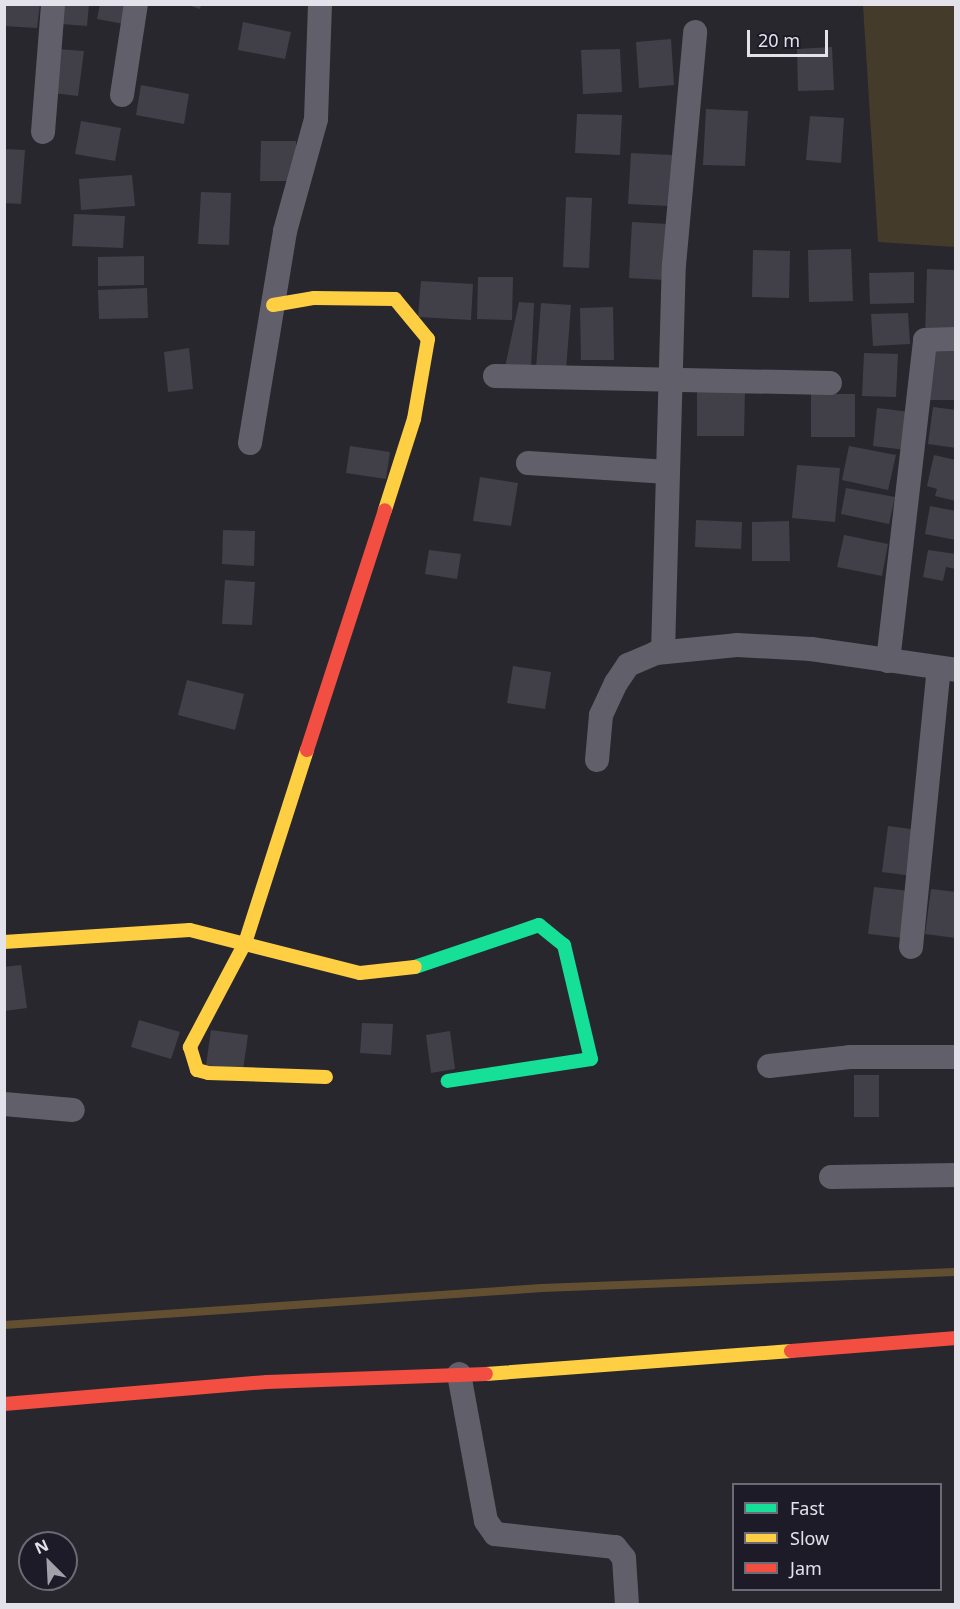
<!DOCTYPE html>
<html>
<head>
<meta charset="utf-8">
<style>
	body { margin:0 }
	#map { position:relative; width:960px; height:1609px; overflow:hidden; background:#28272e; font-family:"Noto Sans",sans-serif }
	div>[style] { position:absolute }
	.green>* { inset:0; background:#453b2b }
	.stream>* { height:8px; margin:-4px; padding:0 4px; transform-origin:4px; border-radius:4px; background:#624f32 }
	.building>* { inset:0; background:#413f48 }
	.street>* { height:24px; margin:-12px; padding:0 12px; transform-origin:12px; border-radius:12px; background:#615f6a }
	.fast>* { height:14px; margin:-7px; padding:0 7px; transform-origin:7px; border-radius:7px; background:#16e098 }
	.slow>* { height:14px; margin:-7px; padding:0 7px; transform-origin:7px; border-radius:7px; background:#ffcf43 }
	.jam>* { height:14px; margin:-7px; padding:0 7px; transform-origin:7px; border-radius:7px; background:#f24e42 }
	span { translate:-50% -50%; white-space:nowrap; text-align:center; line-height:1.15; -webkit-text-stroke:4.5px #1d1b27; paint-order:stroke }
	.frame { position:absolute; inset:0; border:6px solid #e3e1ea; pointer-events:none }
	.legend { position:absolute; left:732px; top:1483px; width:210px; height:108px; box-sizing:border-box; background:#1d1b27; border:2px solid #6c6a75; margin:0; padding:8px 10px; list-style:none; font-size:18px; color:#e3e1ea }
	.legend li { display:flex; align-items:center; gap:12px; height:30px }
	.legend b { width:30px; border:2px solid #6c6a75 }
	.north { position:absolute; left:18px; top:1531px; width:60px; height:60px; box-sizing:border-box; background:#1d1b27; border:2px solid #6c6a75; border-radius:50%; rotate:336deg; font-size:16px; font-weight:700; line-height:24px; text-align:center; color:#e3e1ea }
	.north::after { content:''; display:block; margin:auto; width:21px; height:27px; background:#a2a0a8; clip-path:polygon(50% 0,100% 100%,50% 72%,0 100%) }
	.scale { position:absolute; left:747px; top:30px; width:81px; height:27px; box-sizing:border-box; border:3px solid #e3e1ea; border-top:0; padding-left:8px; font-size:18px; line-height:21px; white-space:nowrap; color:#e3e1ea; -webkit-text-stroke:4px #1d1b27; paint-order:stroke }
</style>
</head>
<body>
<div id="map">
	<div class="green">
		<div style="clip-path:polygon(863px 5px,955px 5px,955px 247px,878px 242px)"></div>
	</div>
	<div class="stream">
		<div style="left:4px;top:1325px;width:539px;rotate:-3.93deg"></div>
		<div style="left:542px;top:1288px;width:414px;rotate:-2.2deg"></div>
	</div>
	<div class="building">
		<div style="clip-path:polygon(4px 4px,40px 4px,37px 28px,4px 26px)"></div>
		<div style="clip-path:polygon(63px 4px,89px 4px,87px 26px,61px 24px)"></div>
		<div style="clip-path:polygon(100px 4px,127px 4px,124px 24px,97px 19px)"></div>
		<div style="clip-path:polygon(185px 4px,201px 4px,200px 9px)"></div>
		<div style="clip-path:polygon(243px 22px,291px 32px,285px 59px,238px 50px)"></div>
		<div style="clip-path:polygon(671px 39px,674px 85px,639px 88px,636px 42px)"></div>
		<div style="clip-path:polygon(832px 47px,834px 90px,798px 91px,797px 49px)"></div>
		<div style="clip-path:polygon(57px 49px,84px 51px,78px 96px,52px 93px)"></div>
		<div style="clip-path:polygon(620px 49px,622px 92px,583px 94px,581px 50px)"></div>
		<div style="clip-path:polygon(141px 85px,189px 94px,184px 124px,136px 115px)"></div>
		<div style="clip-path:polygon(706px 109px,748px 111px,745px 166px,703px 165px)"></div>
		<div style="clip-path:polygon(577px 114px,622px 115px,620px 155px,575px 153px)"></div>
		<div style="clip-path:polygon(810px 116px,844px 118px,841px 163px,806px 160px)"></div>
		<div style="clip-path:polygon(81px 121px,121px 128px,115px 161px,75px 154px)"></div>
		<div style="clip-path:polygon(261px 141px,296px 141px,296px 181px,260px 181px)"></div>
		<div style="clip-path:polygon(4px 149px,25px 150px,21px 204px,4px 203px)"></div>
		<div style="clip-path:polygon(631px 153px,672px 155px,669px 206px,628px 204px)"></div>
		<div style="clip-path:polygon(132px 175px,135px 206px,81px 210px,79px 179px)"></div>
		<div style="clip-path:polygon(201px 192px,231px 193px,229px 245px,198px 244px)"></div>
		<div style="clip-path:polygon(566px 197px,592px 198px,589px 268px,563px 267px)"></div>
		<div style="clip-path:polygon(74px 214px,125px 216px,123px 248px,72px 246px)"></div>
		<div style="clip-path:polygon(632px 222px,668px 224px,665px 280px,629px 278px)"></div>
		<div style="clip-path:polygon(851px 249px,853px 301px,809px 302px,808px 250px)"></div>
		<div style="clip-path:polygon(753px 250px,790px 251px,789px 298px,752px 297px)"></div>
		<div style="clip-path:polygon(144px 256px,144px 285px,98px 286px,98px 257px)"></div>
		<div style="clip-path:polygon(927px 269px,956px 270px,956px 329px,925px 340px)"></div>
		<div style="clip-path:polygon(914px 272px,914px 303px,870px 304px,869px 273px)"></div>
		<div style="clip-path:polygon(478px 277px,513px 277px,512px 320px,477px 319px)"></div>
		<div style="clip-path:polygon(421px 281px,473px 284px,471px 320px,418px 317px)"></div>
		<div style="clip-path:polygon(147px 288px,148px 318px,99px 319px,98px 290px)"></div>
		<div style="clip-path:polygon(519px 302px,534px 303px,531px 368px,505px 367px)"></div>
		<div style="clip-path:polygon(541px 303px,571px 305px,566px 370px,536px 368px)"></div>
		<div style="clip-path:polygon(613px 307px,614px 360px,581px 360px,580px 308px)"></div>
		<div style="clip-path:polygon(908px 313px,910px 344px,873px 346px,871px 314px)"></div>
		<div style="clip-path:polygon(189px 348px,193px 389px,168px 392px,164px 352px)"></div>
		<div style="clip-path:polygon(956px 351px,956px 400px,929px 400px,928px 352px)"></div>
		<div style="clip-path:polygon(864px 353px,898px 354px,896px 397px,862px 396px)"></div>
		<div style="clip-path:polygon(697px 388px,745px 388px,744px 436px,697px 436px)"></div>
		<div style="clip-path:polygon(811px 394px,855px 394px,855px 437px,811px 437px)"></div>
		<div style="clip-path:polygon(933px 407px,956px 410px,956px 448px,928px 444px)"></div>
		<div style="clip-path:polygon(877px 408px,911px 412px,906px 450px,873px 446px)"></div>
		<div style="clip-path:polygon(350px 446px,390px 452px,386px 479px,346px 473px)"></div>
		<div style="clip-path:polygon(849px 446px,896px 455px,888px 490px,842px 480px)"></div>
		<div style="clip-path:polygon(934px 455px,956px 460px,956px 501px,935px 496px,937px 489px,927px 486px)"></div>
		<div style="clip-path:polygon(797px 465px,840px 468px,835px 522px,792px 518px)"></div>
		<div style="clip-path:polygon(480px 477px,518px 483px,511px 526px,473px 521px)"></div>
		<div style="clip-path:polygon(846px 488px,895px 497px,889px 524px,841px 514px)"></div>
		<div style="clip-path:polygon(930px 506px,956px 511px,956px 540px,925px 534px)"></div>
		<div style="clip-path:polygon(696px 520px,742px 522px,741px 549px,695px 547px)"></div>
		<div style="clip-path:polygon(789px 521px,790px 561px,752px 561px,752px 522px)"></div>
		<div style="clip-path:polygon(223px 530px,255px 531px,254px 566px,222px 564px)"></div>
		<div style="clip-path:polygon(844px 535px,888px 544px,882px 576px,837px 567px)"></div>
		<div style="clip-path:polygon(429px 550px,461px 554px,457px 579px,425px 574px)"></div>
		<div style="clip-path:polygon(928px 550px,956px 554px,956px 569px,946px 567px,943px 581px,923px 577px)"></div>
		<div style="clip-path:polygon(225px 580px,255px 582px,252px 625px,222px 624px)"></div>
		<div style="clip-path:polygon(513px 666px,551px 672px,545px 709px,507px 703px)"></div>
		<div style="clip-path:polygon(187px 680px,244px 694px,235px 730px,178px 715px)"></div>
		<div style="clip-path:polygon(888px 826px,919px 830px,913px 876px,882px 872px)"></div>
		<div style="clip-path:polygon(874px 887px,910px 891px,904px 938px,868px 934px)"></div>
		<div style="clip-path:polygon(931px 889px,956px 892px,956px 938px,925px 934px)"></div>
		<div style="clip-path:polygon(21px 965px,27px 1008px,4px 1011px,4px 967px)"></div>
		<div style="clip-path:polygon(139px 1020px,180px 1032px,171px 1059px,131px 1047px)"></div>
		<div style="clip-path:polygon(362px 1023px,393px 1024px,391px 1055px,360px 1053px)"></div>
		<div style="clip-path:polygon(211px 1030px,248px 1035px,243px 1070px,206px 1065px)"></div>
		<div style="clip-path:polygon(450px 1031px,455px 1069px,431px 1073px,426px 1035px)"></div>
		<div style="clip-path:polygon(854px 1075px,879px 1075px,879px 1117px,854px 1117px)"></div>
	</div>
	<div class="street">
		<div style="left:122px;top:95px;width:92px;rotate:-81.3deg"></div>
		<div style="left:43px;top:132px;width:128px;rotate:-85.5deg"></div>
		<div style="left:495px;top:376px;width:335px;rotate:1.2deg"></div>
		<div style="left:250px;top:443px;width:215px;rotate:-80.6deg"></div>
		<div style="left:285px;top:231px;width:116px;rotate:-74.5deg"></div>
		<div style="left:316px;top:119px;width:115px;rotate:-88deg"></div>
		<div style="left:528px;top:463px;width:140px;rotate:3.7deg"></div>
		<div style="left:663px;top:652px;width:387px;rotate:-88.4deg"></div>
		<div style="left:674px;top:265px;width:234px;rotate:-84.8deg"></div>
		<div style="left:888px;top:661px;width:323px;rotate:-83.4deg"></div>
		<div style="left:925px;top:340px;width:31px;rotate:-2deg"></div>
		<div style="left:597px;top:760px;width:45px;rotate:-84.9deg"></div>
		<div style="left:601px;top:715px;width:35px;rotate:-65deg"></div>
		<div style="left:616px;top:683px;width:22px;rotate:-56deg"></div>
		<div style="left:628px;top:665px;width:30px;rotate:-23deg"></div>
		<div style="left:656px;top:653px;width:81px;rotate:-5.6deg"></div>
		<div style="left:737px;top:645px;width:74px;rotate:3.1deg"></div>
		<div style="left:811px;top:649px;width:147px;rotate:8.2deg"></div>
		<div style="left:911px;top:947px;width:280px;rotate:-84.3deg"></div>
		<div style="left:769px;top:1066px;width:81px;rotate:-6.3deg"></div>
		<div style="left:850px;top:1057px;width:106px"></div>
		<div style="left:4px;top:1104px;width:69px;rotate:5deg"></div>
		<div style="left:831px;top:1177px;width:125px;rotate:-0.9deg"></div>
		<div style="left:459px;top:1374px;width:149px;rotate:79.6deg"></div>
		<div style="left:486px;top:1521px;width:16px;rotate:55deg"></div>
		<div style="left:495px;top:1534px;width:121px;rotate:6.2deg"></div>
		<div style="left:615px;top:1547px;width:14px;rotate:51deg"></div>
		<div style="left:624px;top:1558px;width:46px;rotate:86.3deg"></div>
	</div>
	<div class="fast">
		<div style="left:415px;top:967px;width:131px;rotate:-18.7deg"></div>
		<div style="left:539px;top:925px;width:32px;rotate:39deg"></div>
		<div style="left:564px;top:945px;width:117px;rotate:76.7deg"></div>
		<div style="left:591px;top:1059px;width:145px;rotate:171.3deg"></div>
	</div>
	<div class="slow">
		<div style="left:273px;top:305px;width:42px;rotate:-9.7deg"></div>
		<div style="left:314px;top:298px;width:81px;rotate:0.7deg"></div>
		<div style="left:395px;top:299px;width:52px;rotate:50.5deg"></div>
		<div style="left:428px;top:339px;width:81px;rotate:99.9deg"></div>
		<div style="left:414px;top:419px;width:96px;rotate:107.7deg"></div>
		<div style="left:307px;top:750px;width:203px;rotate:107.8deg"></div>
		<div style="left:245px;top:943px;width:118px;rotate:117.9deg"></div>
		<div style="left:190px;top:1047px;width:24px;rotate:73deg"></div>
		<div style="left:197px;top:1070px;width:11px;rotate:15deg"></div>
		<div style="left:208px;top:1073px;width:118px;rotate:1.9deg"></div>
		<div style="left:4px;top:942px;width:186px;rotate:-3.7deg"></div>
		<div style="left:190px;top:930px;width:175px;rotate:14.2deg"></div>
		<div style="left:360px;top:973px;width:55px;rotate:-6.2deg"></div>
		<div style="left:486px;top:1374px;width:306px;rotate:-4.3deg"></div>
	</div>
	<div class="jam">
		<div style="left:307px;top:750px;width:252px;rotate:-72deg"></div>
		<div style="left:791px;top:1351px;width:166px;rotate:-4.5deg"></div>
		<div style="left:4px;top:1404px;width:264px;rotate:-4.8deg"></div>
		<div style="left:267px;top:1382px;width:219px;rotate:-2.1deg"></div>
	</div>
	<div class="frame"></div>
	<ul class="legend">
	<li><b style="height:8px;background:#16e098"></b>Fast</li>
	<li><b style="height:8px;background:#ffcf43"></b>Slow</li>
	<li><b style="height:8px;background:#f24e42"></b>Jam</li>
	</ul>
	<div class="north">N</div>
	<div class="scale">20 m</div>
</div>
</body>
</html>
